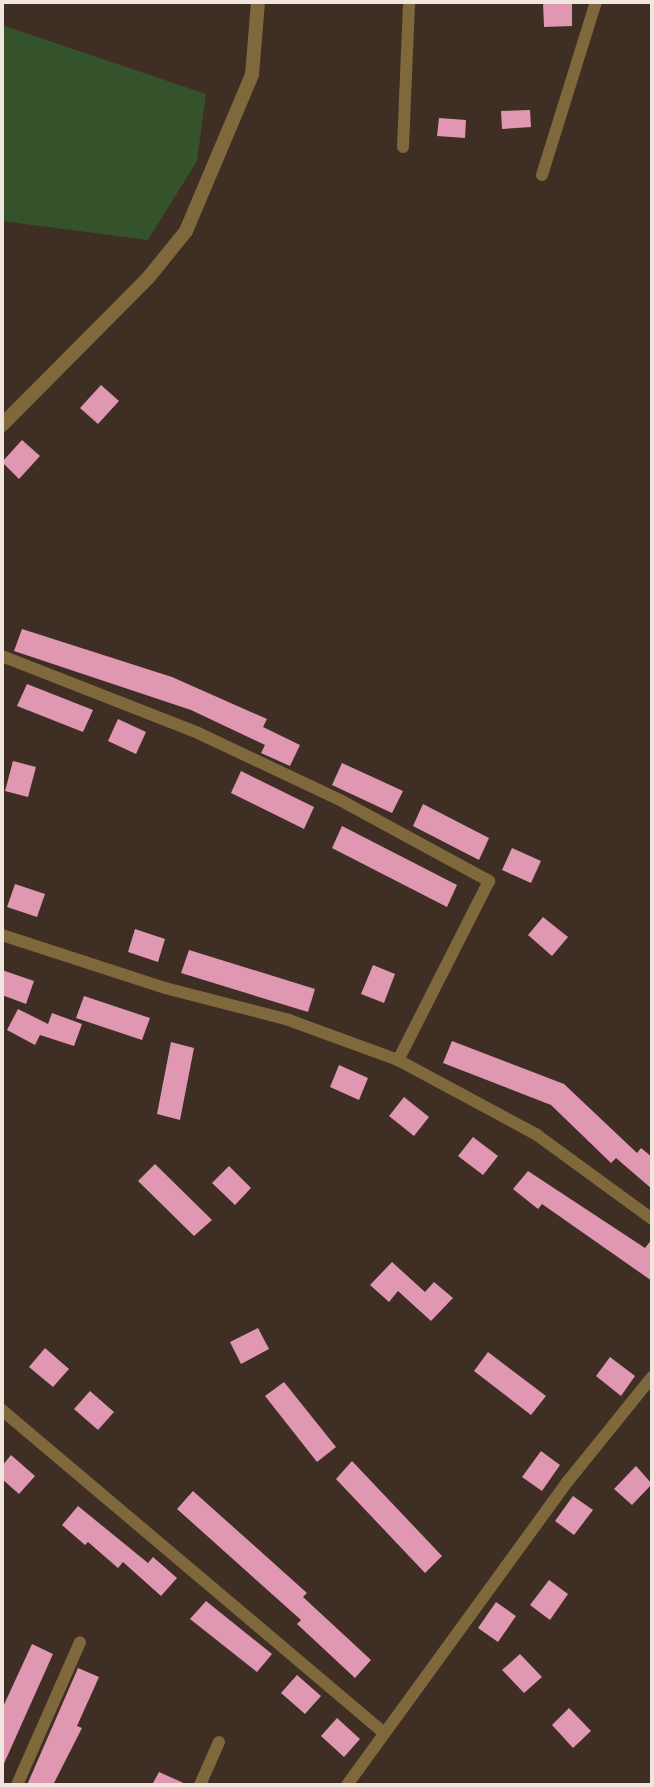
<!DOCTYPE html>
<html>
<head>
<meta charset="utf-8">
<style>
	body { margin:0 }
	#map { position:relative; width:654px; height:1787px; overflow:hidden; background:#3f2e24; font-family:"Exo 2",sans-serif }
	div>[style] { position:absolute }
	.green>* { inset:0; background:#34532a }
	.building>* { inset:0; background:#df97b2 }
	.minor>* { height:12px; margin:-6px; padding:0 6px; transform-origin:6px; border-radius:6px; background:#7f693c }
	.tertiary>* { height:14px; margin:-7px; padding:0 7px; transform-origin:7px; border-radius:7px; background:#7f693c }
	span { translate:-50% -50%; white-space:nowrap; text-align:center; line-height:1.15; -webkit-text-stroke:8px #201814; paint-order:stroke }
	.frame { position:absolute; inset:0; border:4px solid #f1e6df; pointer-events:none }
</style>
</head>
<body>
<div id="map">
	<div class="green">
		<div style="clip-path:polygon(2px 25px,206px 94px,197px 161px,148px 240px,2px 221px)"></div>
	</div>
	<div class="building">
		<div style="clip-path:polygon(543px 2px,572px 2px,572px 26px,544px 27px)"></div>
		<div style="clip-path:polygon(530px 110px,531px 127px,502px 129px,501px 111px)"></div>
		<div style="clip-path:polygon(439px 118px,466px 120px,465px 138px,437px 136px)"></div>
		<div style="clip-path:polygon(101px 385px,119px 401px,98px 424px,80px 408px)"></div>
		<div style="clip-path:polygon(22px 440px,40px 456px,19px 479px,2px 462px)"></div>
		<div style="clip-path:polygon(22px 629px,172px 677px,267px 719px,263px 727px,300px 745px,290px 766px,261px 753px,265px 745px,191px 710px,14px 651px)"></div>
		<div style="clip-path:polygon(27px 684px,93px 710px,83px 732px,17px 706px)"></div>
		<div style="clip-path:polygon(118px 719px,146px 732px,136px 754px,108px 741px)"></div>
		<div style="clip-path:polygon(13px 761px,36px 767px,28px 797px,5px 791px)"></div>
		<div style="clip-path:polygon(342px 763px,403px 791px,392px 813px,332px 785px)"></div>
		<div style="clip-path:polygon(241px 771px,314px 807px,304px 829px,231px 793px)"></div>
		<div style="clip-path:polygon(423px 804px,489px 838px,479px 860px,413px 826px)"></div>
		<div style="clip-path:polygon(342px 826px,457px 885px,447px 907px,332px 848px)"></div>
		<div style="clip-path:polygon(512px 848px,541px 861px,531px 883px,502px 870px)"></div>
		<div style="clip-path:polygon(15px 884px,45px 894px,37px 917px,7px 907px)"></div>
		<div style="clip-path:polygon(543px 917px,568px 937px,552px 956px,528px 935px)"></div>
		<div style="clip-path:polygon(135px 929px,165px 939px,158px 962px,128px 952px)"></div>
		<div style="clip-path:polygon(189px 950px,315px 989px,308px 1012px,181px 973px)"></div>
		<div style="clip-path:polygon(373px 965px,395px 974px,384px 1003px,361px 994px)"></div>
		<div style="clip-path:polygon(2px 970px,34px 981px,26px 1004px,2px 995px)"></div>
		<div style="clip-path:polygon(84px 996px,150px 1018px,142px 1040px,76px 1018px)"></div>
		<div style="clip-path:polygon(18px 1009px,48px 1024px,52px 1013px,82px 1024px,74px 1046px,40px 1035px,35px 1045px,7px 1030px)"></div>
		<div style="clip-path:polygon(452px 1041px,564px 1084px,637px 1153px,641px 1148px,652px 1157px,652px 1189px,616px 1158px,611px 1163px,551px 1105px,443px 1063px)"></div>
		<div style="clip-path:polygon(171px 1042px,194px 1048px,180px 1120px,157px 1114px)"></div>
		<div style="clip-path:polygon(339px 1065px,368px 1078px,359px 1100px,330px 1087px)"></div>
		<div style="clip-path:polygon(404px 1097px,429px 1117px,414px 1136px,389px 1116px)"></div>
		<div style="clip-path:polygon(473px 1137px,498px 1156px,483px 1175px,458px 1156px)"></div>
		<div style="clip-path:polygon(155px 1164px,212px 1220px,194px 1236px,138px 1181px)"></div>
		<div style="clip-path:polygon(229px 1166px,251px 1188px,235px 1205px,212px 1183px)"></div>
		<div style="clip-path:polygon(528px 1171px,645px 1248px,652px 1239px,652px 1281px,542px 1204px,538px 1209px,513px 1189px)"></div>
		<div style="clip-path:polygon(392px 1262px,425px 1292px,434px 1282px,453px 1298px,431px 1321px,398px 1291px,389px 1302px,370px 1285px)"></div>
		<div style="clip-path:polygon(258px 1328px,269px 1349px,241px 1364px,230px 1342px)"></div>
		<div style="clip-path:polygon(45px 1348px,69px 1369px,53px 1387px,29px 1367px)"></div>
		<div style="clip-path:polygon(488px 1352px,546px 1396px,531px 1415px,474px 1371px)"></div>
		<div style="clip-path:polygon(610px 1357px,635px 1376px,621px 1396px,596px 1376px)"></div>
		<div style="clip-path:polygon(284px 1382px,336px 1447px,317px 1462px,265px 1396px)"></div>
		<div style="clip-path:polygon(90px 1391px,114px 1412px,98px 1430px,74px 1409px)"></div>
		<div style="clip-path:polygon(541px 1451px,560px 1465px,542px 1491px,522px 1477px)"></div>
		<div style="clip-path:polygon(11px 1455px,35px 1476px,19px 1494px,2px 1479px,2px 1466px)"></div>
		<div style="clip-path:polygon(352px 1461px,442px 1556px,425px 1573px,336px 1479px)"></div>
		<div style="clip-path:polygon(636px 1466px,652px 1484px,632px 1505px,614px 1489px)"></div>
		<div style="clip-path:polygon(193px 1491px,307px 1593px,303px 1597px,371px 1660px,355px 1678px,297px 1624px,301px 1620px,177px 1509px)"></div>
		<div style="clip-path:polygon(573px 1496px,593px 1510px,574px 1535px,555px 1521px)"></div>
		<div style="clip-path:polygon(78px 1506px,148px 1563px,153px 1557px,177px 1578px,161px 1596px,123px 1562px,118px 1568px,88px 1542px,85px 1545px,62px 1525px)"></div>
		<div style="clip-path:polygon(549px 1580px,568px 1594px,550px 1620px,530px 1605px)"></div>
		<div style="clip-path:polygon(206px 1601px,272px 1654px,257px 1672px,190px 1619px)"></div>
		<div style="clip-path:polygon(496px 1602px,516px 1616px,498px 1642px,478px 1628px)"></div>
		<div style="clip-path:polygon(32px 1644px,53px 1654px,2px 1768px,2px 1709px)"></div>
		<div style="clip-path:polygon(520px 1654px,542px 1677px,524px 1693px,502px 1670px)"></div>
		<div style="clip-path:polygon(78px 1668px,99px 1677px,77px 1726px,82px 1728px,53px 1785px,27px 1785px)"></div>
		<div style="clip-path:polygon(297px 1675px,321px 1696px,305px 1714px,281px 1693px)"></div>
		<div style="clip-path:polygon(569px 1708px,591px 1731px,573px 1748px,552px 1725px)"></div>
		<div style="clip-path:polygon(337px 1718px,360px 1739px,344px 1757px,321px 1736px)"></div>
		<div style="clip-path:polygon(159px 1772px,188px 1785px,152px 1785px)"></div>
	</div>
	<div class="minor">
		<div style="left:403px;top:147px;width:145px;rotate:-87.6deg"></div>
		<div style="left:542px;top:175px;width:181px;rotate:-72.7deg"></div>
		<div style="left:2px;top:656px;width:208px;rotate:21.4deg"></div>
		<div style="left:196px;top:732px;width:159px;rotate:25.3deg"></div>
		<div style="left:340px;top:800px;width:170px;rotate:28.5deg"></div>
		<div style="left:489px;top:881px;width:201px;rotate:116.9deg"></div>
		<div style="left:2px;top:935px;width:171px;rotate:18deg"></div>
		<div style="left:165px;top:988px;width:125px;rotate:14.4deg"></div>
		<div style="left:286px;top:1019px;width:119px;rotate:20.1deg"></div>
		<div style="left:398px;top:1060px;width:158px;rotate:28.3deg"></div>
		<div style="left:537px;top:1135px;width:142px;rotate:36.1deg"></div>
		<div style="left:2px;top:1410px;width:497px;rotate:40.2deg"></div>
		<div style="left:17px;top:1785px;width:156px;rotate:-66.2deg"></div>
		<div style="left:200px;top:1785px;width:47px;rotate:-66.2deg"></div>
		<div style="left:347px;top:1785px;width:376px;rotate:-54deg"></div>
		<div style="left:568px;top:1481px;width:134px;rotate:-51.1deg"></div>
	</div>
	<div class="tertiary">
		<div style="left:2px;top:425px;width:207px;rotate:-45.2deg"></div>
		<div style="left:148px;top:278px;width:60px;rotate:-51deg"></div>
		<div style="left:186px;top:231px;width:169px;rotate:-67.1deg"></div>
		<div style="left:252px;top:75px;width:73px;rotate:-85.3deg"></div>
	</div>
	<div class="frame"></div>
</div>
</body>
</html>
